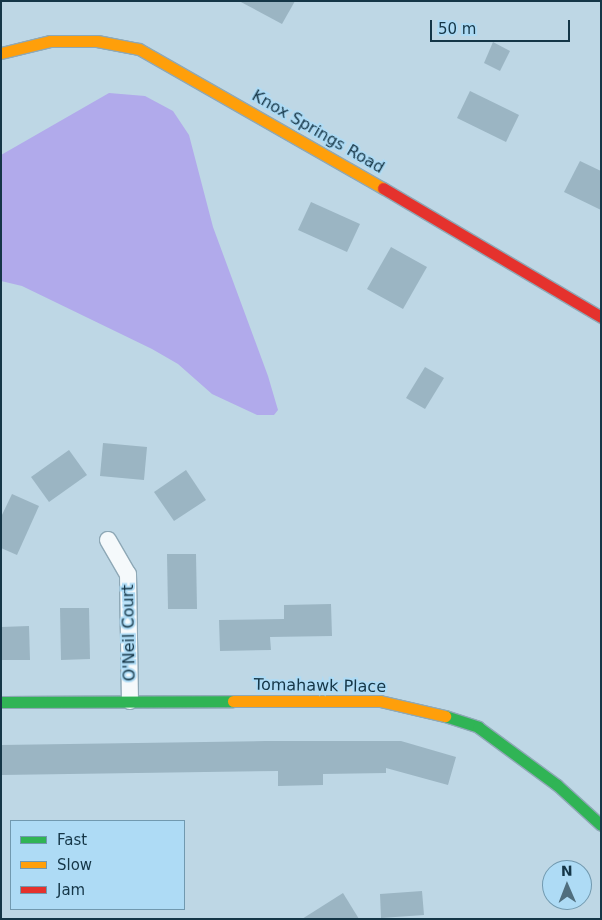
<!DOCTYPE html>
<html>
<head>
<meta charset="utf-8">
<style>
	body { margin:0 }
	#map { position:relative; width:602px; height:920px; overflow:hidden; background:#bed7e5; font-family:"DejaVu Sans",sans-serif }
	div>[style] { position:absolute }
	.water>* { inset:0; background:#b1aaeb }
	.building>* { inset:0; background:#9bb5c3 }
	.roads { filter:drop-shadow(1px 0 #8ea8b6) drop-shadow(-1px 0 #8ea8b6) drop-shadow(0 1px #8ea8b6) drop-shadow(0 -1px #8ea8b6) }
	.street>* { height:16px; margin:-8px; padding:0 8px; transform-origin:8px; border-radius:8px; background:#f5f9fb }
	.fast>* { height:11px; margin:-5.5px; padding:0 5.5px; transform-origin:5.5px; border-radius:5.5px; background:#30b455 }
	.slow>* { height:11px; margin:-5.5px; padding:0 5.5px; transform-origin:5.5px; border-radius:5.5px; background:#ff9f0a }
	.jam>* { height:11px; margin:-5.5px; padding:0 5.5px; transform-origin:5.5px; border-radius:5.5px; background:#e5322d }
	span { translate:-50% -50%; white-space:nowrap; text-align:center; line-height:1.15; -webkit-text-stroke:4px #aedbf5; paint-order:stroke }
	.street-label { font-size:16px; color:#153647 }
	.frame { position:absolute; inset:0; border:2px solid #153647; pointer-events:none }
	.legend { position:absolute; left:10px; top:820px; width:175px; height:90px; box-sizing:border-box; background:#aedbf5; border:1px solid #7199af; margin:0; padding:6px 9px; list-style:none; font-size:15px; color:#153647 }
	.legend li { display:flex; align-items:center; gap:10px; height:25px }
	.legend b { width:25px; border:1px solid #7199af }
	.north { position:absolute; left:542px; top:860px; width:50px; height:50px; box-sizing:border-box; background:#aedbf5; border:1px solid #7199af; border-radius:50%; rotate:359deg; font-size:14px; font-weight:700; line-height:20px; text-align:center; color:#153647 }
	.north::after { content:''; display:block; margin:auto; width:18px; height:22px; background:#506e7e; clip-path:polygon(50% 0,100% 100%,50% 72%,0 100%) }
	.scale { position:absolute; left:430px; top:20px; width:140px; height:22px; box-sizing:border-box; border:2px solid #153647; border-top:0; padding-left:6px; font-size:15px; line-height:18px; white-space:nowrap; color:#153647; -webkit-text-stroke:4px #aedbf5; paint-order:stroke }
</style>
</head>
<body>
<div id="map">
	<div class="water">
		<div style="clip-path:polygon(109px 93px,145px 96px,173px 111px,189px 135px,213px 227px,268px 376px,278px 410px,274px 415px,257px 415px,212px 394px,178px 364px,152px 349px,22px 286px,1px 281px,1px 155px)"></div>
	</div>
	<div class="building">
		<div style="clip-path:polygon(239px 1px,295px 1px,282px 24px)"></div>
		<div style="clip-path:polygon(493px 42px,510px 51px,500px 71px,484px 63px)"></div>
		<div style="clip-path:polygon(470px 91px,519px 115px,506px 142px,457px 118px)"></div>
		<div style="clip-path:polygon(580px 161px,601px 171px,601px 210px,564px 192px)"></div>
		<div style="clip-path:polygon(311px 202px,360px 224px,347px 252px,298px 230px)"></div>
		<div style="clip-path:polygon(391px 247px,427px 267px,403px 309px,367px 289px)"></div>
		<div style="clip-path:polygon(425px 367px,444px 378px,425px 409px,406px 398px)"></div>
		<div style="clip-path:polygon(103px 443px,147px 447px,144px 480px,100px 476px)"></div>
		<div style="clip-path:polygon(69px 450px,87px 475px,49px 502px,31px 477px)"></div>
		<div style="clip-path:polygon(186px 470px,206px 500px,174px 521px,154px 492px)"></div>
		<div style="clip-path:polygon(12px 494px,39px 506px,17px 555px,1px 548px,1px 517px)"></div>
		<div style="clip-path:polygon(167px 554px,196px 554px,197px 609px,168px 609px)"></div>
		<div style="clip-path:polygon(331px 604px,332px 636px,270px 637px,271px 650px,220px 651px,219px 620px,284px 619px,284px 605px)"></div>
		<div style="clip-path:polygon(60px 608px,89px 608px,90px 659px,61px 660px)"></div>
		<div style="clip-path:polygon(29px 626px,30px 660px,1px 660px,1px 627px)"></div>
		<div style="clip-path:polygon(266px 741px,401px 741px,456px 757px,448px 785px,386px 768px,386px 773px,323px 774px,323px 785px,278px 786px,278px 771px,1px 775px,1px 745px)"></div>
		<div style="clip-path:polygon(422px 891px,424px 915px,381px 918px,380px 894px)"></div>
		<div style="clip-path:polygon(343px 893px,359px 919px,302px 919px)"></div>
	</div>
	<div class="roads">
		<div class="street">
			<div style="left:108px;top:540px;width:39px;rotate:60deg"></div>
			<div style="left:128px;top:574px;width:127px;rotate:89.1deg"></div>
		</div>
		<div class="fast">
			<div style="left:1px;top:702px;width:232px;rotate:-0.2deg"></div>
			<div style="left:445px;top:716px;width:35px;rotate:18deg"></div>
			<div style="left:478px;top:727px;width:98px;rotate:36.3deg"></div>
			<div style="left:557px;top:785px;width:59px;rotate:42.3deg"></div>
		</div>
		<div class="slow">
			<div style="left:1px;top:53px;width:50px;rotate:-13.8deg"></div>
			<div style="left:50px;top:41px;width:47px"></div>
			<div style="left:97px;top:41px;width:43px;rotate:10.8deg"></div>
			<div style="left:139px;top:49px;width:281px;rotate:29.7deg"></div>
			<div style="left:233px;top:701px;width:147px"></div>
			<div style="left:380px;top:701px;width:67px;rotate:13deg"></div>
		</div>
		<div class="jam">
			<div style="left:383px;top:188px;width:253px;rotate:30.6deg"></div>
		</div>
	</div>
	<div class="street-label">
		<span style="left:318px;top:132px;rotate:30deg">Knox Springs Road</span>
		<span style="left:129px;top:633px;rotate:-91deg">O'Neil Court</span>
		<span style="left:320px;top:686px;rotate:1deg">Tomahawk Place</span>
	</div>
	<div class="frame"></div>
	<ul class="legend">
	<li><b style="height:6px;background:#30b455"></b>Fast</li>
	<li><b style="height:6px;background:#ff9f0a"></b>Slow</li>
	<li><b style="height:6px;background:#e5322d"></b>Jam</li>
	</ul>
	<div class="north">N</div>
	<div class="scale">50 m</div>
</div>
</body>
</html>
